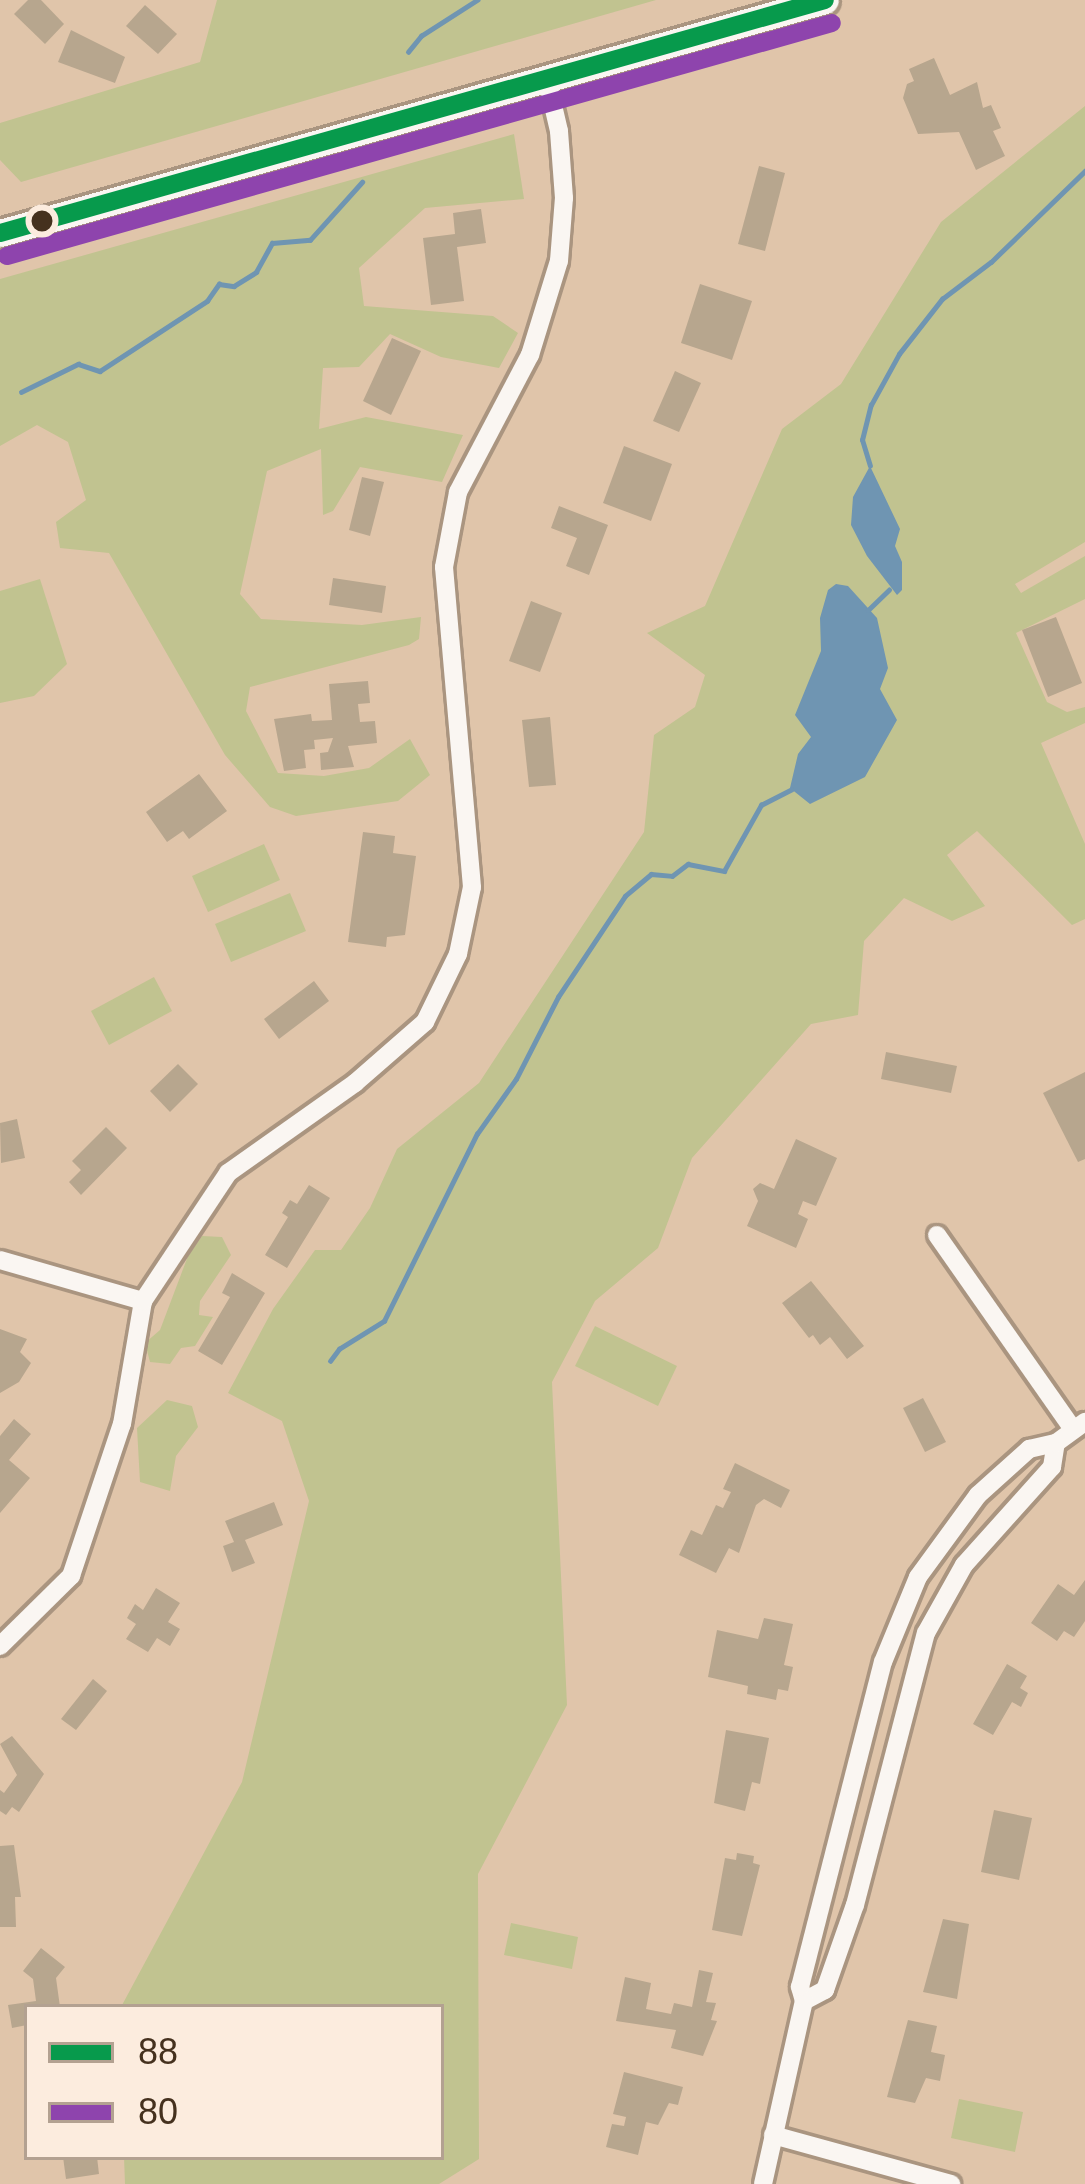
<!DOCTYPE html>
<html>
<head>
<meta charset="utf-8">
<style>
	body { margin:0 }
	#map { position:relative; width:1085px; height:2184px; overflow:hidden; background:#e0c5aa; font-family:Arial,sans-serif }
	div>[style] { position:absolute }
	.green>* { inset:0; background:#c1c390 }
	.water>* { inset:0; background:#6f95b2 }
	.stream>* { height:4.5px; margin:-2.25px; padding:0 2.25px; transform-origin:2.25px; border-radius:2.25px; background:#6f95b2 }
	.building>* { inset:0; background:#b7a68e }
	.roads { filter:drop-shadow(3px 0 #aa9580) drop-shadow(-3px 0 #aa9580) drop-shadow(0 3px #aa9580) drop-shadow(0 -3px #aa9580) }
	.street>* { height:18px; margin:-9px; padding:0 9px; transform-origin:9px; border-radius:9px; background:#faf6f2 }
	.secondary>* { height:27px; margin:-13.5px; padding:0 13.5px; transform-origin:13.5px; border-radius:13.5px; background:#faf6f2 }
	.bus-1>* { height:18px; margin:-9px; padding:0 9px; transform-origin:9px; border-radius:9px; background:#079a4c }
	.bus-2>* { height:18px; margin:-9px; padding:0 9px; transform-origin:9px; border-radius:9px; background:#8e44ad }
	.dots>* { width:33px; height:33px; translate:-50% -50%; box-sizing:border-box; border:6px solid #fcecde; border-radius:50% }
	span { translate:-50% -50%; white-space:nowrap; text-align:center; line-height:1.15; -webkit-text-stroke:12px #fcecde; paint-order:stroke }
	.legend { position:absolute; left:24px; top:2004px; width:420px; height:156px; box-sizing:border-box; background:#fcecde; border:3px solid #b3a191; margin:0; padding:15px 21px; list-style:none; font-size:36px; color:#45311e }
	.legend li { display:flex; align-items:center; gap:24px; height:60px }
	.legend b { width:60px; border:3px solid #b3a191 }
</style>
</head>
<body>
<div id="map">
	<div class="green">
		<div style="clip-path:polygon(217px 0,656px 0,21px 182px,0 160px,0 123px,200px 62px)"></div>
		<div style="clip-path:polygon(1085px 106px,1085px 542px,1015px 584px,1021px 593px,1085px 556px,1085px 599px,1016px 633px,1047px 702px,1067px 712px,1085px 707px,1085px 723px,1041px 743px,1085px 844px,1085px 919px,1072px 925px,977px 831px,947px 855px,985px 906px,952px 921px,904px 898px,864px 941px,858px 1015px,811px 1024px,692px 1158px,658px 1248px,595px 1301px,552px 1382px,567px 1705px,478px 1874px,479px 2159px,439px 2184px,125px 2184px,124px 2157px,441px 2157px,441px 2007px,121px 2007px,242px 1782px,309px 1501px,282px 1421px,228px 1393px,273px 1309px,315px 1250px,341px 1250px,370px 1208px,397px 1149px,479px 1083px,644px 832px,654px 735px,695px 707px,705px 675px,647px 633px,705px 606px,782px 429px,841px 384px,941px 222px)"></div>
		<div style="clip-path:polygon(514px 134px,524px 199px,425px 208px,359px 268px,364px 306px,493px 316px,518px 333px,499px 368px,441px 357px,390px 334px,359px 367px,323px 368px,319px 429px,366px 417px,463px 435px,442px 482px,360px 467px,333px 511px,323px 515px,321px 449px,267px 471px,240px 594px,261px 619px,362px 625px,421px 617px,419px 639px,409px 645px,250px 687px,246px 711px,278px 773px,324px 776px,369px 768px,410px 739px,430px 775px,398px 801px,296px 816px,270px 807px,225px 755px,109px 553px,60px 548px,56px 522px,86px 500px,68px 442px,37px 425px,0 446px,0 279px)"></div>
		<div style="clip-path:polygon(40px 579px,67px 664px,34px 696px,0 703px,0 591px)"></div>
		<div style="clip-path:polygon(264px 844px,280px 880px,208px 912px,192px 876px)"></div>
		<div style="clip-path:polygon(290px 893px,306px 931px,231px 962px,215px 924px)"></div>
		<div style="clip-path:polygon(154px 977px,172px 1011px,109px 1045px,91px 1011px)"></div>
		<div style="clip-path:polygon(202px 1236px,222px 1237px,231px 1255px,200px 1301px,199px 1315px,213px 1317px,195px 1346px,181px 1348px,170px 1364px,150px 1362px,145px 1343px,160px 1330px,188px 1256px)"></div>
		<div style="clip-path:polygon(595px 1326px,677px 1366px,658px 1406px,575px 1366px)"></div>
		<div style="clip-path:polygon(167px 1400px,192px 1406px,198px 1427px,176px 1456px,170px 1491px,140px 1482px,137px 1428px)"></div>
		<div style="clip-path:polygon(511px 1923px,578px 1937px,572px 1969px,504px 1955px)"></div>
		<div style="clip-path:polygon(959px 2099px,1023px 2112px,1015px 2152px,951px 2138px)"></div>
	</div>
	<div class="water">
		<div style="clip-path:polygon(870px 466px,900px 529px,895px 546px,902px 562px,902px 590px,897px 595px,867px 556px,851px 525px,853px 497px)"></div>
		<div style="clip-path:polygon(836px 584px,848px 586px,877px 618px,888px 668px,880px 689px,897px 720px,865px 777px,810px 804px,790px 788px,798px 754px,811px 737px,795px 715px,821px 651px,820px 618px,828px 590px)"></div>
	</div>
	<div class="stream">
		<div style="left:408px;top:52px;width:21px;rotate:-51deg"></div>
		<div style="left:421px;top:36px;width:67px;rotate:-32.7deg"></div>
		<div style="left:21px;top:392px;width:64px;rotate:-26.2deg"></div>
		<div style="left:78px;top:364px;width:23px;rotate:18deg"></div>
		<div style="left:100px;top:371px;width:128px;rotate:-33.2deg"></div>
		<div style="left:207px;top:301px;width:21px;rotate:-55deg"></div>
		<div style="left:219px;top:284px;width:15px;rotate:8deg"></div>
		<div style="left:234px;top:286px;width:26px;rotate:-32deg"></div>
		<div style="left:256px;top:272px;width:33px;rotate:-61deg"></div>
		<div style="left:272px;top:243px;width:38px;rotate:-5deg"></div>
		<div style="left:310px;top:240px;width:78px;rotate:-48.1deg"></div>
		<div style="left:870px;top:466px;width:27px;rotate:-107deg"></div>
		<div style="left:862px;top:440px;width:36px;rotate:-76deg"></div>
		<div style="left:871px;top:405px;width:58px;rotate:-61.2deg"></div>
		<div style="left:899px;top:354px;width:70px;rotate:-52deg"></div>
		<div style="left:942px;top:299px;width:61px;rotate:-37.1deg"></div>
		<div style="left:991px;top:262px;width:131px;rotate:-44.1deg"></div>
		<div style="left:868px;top:610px;width:29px;rotate:-44deg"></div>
		<div style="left:330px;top:1361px;width:15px;rotate:-53deg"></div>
		<div style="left:339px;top:1349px;width:53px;rotate:-31.9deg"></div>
		<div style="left:384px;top:1321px;width:209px;rotate:-63.6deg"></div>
		<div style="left:477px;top:1134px;width:67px;rotate:-54.7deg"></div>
		<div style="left:516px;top:1079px;width:92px;rotate:-62.9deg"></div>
		<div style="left:558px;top:997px;width:121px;rotate:-56.4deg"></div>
		<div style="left:625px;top:896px;width:34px;rotate:-40deg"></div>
		<div style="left:651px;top:874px;width:21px;rotate:5deg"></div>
		<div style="left:672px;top:876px;width:20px;rotate:-37deg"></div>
		<div style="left:688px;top:864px;width:37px;rotate:11deg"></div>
		<div style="left:724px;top:871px;width:76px;rotate:-60.7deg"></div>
		<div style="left:761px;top:805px;width:34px;rotate:-27deg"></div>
	</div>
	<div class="building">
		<div style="clip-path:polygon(28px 0,41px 0,64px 24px,45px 44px,14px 14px)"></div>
		<div style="clip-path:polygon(145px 5px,177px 34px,158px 54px,126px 26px)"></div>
		<div style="clip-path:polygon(71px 30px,125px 57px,115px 83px,58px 62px)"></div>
		<div style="clip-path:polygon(934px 58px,950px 95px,977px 82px,983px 108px,991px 105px,1001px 128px,993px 131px,1005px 156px,976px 170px,959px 132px,918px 134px,903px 98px,907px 84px,914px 81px,909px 69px)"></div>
		<div style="clip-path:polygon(759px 166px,785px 173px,765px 251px,738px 244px)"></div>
		<div style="clip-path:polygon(481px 209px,486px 243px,457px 247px,464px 301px,431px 305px,423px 238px,455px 234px,453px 213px)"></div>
		<div style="clip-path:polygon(700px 284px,752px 301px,732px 360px,681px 343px)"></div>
		<div style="clip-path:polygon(392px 338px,421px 351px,391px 415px,363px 401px)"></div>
		<div style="clip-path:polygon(675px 371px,701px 383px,679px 432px,653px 421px)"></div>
		<div style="clip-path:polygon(624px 446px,672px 464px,651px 521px,603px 503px)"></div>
		<div style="clip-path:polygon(362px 477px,384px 482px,370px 536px,349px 530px)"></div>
		<div style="clip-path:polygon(559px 506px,608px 525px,589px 575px,566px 566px,577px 538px,551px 528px)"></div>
		<div style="clip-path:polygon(333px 578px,386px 586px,382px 613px,329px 605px)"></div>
		<div style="clip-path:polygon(531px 601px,562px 613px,540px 672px,509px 661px)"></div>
		<div style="clip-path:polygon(1056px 617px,1082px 683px,1048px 697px,1022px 630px)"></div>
		<div style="clip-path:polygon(368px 681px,370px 703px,358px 704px,360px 722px,375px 721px,377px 743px,348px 746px,354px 767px,321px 770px,320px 753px,328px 752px,333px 738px,314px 740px,315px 749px,304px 750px,306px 768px,284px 771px,274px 719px,311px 714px,312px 721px,332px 720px,329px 684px)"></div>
		<div style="clip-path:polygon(550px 717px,556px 785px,529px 787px,522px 720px)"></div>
		<div style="clip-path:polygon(199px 774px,227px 811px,189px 839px,183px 831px,167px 842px,146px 812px)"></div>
		<div style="clip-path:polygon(363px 832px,395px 836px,393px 853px,416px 856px,405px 935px,387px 937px,386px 947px,348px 942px)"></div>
		<div style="clip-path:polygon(314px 981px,329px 1001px,279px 1039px,264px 1019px)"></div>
		<div style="clip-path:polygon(886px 1052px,957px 1066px,951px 1093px,881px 1079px)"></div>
		<div style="clip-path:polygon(178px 1064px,198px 1084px,170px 1112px,150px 1091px)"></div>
		<div style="clip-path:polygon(1085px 1072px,1085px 1159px,1078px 1162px,1043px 1093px)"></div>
		<div style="clip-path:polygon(17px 1119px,25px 1158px,1px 1163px,0 1123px)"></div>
		<div style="clip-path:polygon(106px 1127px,127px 1148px,81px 1195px,69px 1182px,81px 1170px,72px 1161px)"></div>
		<div style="clip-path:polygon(796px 1139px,837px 1158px,816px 1206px,803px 1201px,798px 1214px,808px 1219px,796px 1248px,747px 1226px,758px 1201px,753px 1189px,760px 1183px,774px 1189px)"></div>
		<div style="clip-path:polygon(309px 1185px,330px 1198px,287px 1268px,265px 1255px,288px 1217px,282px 1213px,290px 1200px,297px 1204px)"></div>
		<div style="clip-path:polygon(232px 1273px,265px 1293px,222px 1365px,198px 1351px,230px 1297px,222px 1293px)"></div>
		<div style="clip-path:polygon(811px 1281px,864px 1346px,847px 1359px,830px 1337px,820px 1345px,813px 1335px,809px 1338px,782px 1303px)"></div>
		<div style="clip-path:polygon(0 1329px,27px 1339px,20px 1352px,31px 1363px,19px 1382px,0 1393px)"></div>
		<div style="clip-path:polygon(923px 1398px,946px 1442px,925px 1452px,903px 1408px)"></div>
		<div style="clip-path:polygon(14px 1419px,31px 1434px,9px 1460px,30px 1478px,0 1513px,0 1436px)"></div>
		<div style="clip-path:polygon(735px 1463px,790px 1490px,781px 1508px,764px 1499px,756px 1505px,739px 1553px,729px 1548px,716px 1573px,679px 1555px,691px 1530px,702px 1535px,716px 1505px,723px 1508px,731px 1492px,723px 1489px)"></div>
		<div style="clip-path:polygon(274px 1502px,283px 1525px,245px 1540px,255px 1563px,232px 1572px,223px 1546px,234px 1542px,225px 1521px)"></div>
		<div style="clip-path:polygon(1085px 1580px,1085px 1621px,1074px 1637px,1064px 1631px,1057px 1641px,1031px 1623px,1058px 1584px,1074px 1595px)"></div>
		<div style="clip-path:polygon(156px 1588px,180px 1603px,168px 1622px,180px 1629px,170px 1646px,157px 1638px,148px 1652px,126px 1639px,136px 1624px,127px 1618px,135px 1604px,143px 1610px)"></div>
		<div style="clip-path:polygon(764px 1618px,793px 1624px,784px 1665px,793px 1667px,788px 1691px,778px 1689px,776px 1700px,747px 1694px,748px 1686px,708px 1677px,717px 1630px,758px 1639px)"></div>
		<div style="clip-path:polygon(1007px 1664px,1027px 1676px,1020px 1688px,1028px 1693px,1021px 1707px,1012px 1702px,993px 1735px,973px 1724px)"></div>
		<div style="clip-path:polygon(93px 1679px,107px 1691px,76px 1730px,61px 1719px)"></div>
		<div style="clip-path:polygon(726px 1730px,769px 1738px,760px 1784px,752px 1782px,745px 1811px,714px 1803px)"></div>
		<div style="clip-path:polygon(12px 1736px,44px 1774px,19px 1812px,12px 1807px,6px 1815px,0 1811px,0 1790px,4px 1793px,17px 1775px,0 1744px)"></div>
		<div style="clip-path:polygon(994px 1810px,1032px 1818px,1019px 1880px,981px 1872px)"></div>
		<div style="clip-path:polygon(14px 1845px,21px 1897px,15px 1897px,16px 1927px,0 1927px,0 1846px)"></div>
		<div style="clip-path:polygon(737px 1853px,754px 1856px,753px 1863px,760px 1865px,742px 1936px,712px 1930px,725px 1858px,736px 1860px)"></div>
		<div style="clip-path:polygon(943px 1919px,969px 1924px,957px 1999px,923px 1992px)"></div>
		<div style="clip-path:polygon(41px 1948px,65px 1967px,56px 1978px,60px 2007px,27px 2007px,27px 2025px,12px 2028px,8px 2005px,36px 2001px,33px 1979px,23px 1971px)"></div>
		<div style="clip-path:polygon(699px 1970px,713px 1973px,706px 2002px,716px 2003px,711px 2020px,717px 2021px,703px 2056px,671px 2048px,676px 2030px,616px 2021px,625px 1977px,651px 1983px,646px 2009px,671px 2014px,674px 2003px,692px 2007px)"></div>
		<div style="clip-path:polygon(908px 2020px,937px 2026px,931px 2052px,945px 2055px,940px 2081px,926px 2078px,915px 2103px,887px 2097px)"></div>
		<div style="clip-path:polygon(624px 2072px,683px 2087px,678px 2105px,669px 2103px,658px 2125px,646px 2122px,638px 2155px,606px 2147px,612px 2124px,624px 2126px,626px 2117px,613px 2114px)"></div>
		<div style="clip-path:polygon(63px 2157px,97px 2157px,99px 2174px,66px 2179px)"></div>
	</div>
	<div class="roads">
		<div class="street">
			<div style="left:937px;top:1235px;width:237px;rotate:55deg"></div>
			<div style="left:0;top:1260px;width:149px;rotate:16deg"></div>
			<div style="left:0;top:1646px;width:100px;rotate:-44.6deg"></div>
			<div style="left:71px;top:1576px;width:160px;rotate:-71.5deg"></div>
			<div style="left:122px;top:1424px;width:125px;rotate:-80.3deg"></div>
			<div style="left:143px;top:1301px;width:154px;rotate:-56.4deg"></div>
			<div style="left:228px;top:1173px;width:156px;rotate:-35.3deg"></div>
			<div style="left:355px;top:1083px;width:93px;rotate:-41.1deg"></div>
			<div style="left:425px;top:1022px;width:76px;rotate:-64.1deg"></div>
			<div style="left:458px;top:954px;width:68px;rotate:-78.2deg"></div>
			<div style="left:472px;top:887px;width:321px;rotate:-95deg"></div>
			<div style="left:444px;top:567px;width:76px;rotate:-79.4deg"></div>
			<div style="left:458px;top:492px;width:155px;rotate:-62.3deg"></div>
			<div style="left:530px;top:355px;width:98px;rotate:-72.9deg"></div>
			<div style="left:559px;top:261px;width:63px;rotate:-85.5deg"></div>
			<div style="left:564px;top:198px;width:67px;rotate:-94.3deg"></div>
			<div style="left:559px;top:131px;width:57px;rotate:-103.1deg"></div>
			<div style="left:804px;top:2001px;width:24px;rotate:-28deg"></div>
			<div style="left:825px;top:1990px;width:90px;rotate:-70.6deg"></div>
			<div style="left:855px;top:1905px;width:281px;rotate:-75.4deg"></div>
			<div style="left:926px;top:1633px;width:78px;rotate:-60.8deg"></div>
			<div style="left:964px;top:1565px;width:132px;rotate:-48.1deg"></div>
			<div style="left:1052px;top:1467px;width:24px;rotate:-81deg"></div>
			<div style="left:773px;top:2135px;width:185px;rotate:15.4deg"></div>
			<div style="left:763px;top:2184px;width:188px;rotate:-77.4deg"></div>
			<div style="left:804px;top:2001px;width:15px;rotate:-106deg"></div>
			<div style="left:800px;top:1987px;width:335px;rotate:-75.7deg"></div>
			<div style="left:883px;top:1662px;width:92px;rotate:-67.6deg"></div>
			<div style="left:918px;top:1577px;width:102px;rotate:-53.8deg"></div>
			<div style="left:978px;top:1495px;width:69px;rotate:-42deg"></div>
			<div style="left:1029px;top:1449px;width:28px;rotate:-13deg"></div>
			<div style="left:1056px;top:1443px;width:36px;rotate:-36deg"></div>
		</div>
		<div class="secondary">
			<div style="left:0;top:233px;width:857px;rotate:-15.77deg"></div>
		</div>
	</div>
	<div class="bus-1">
		<div style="left:0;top:233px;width:857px;rotate:-15.77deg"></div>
	</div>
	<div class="bus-2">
		<div style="left:7px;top:256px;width:857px;rotate:-15.77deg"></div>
	</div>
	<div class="dots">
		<div style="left:42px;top:221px;background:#45311e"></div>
	</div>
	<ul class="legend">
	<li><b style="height:15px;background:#079a4c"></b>88</li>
	<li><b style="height:15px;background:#8e44ad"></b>80</li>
	</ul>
</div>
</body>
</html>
